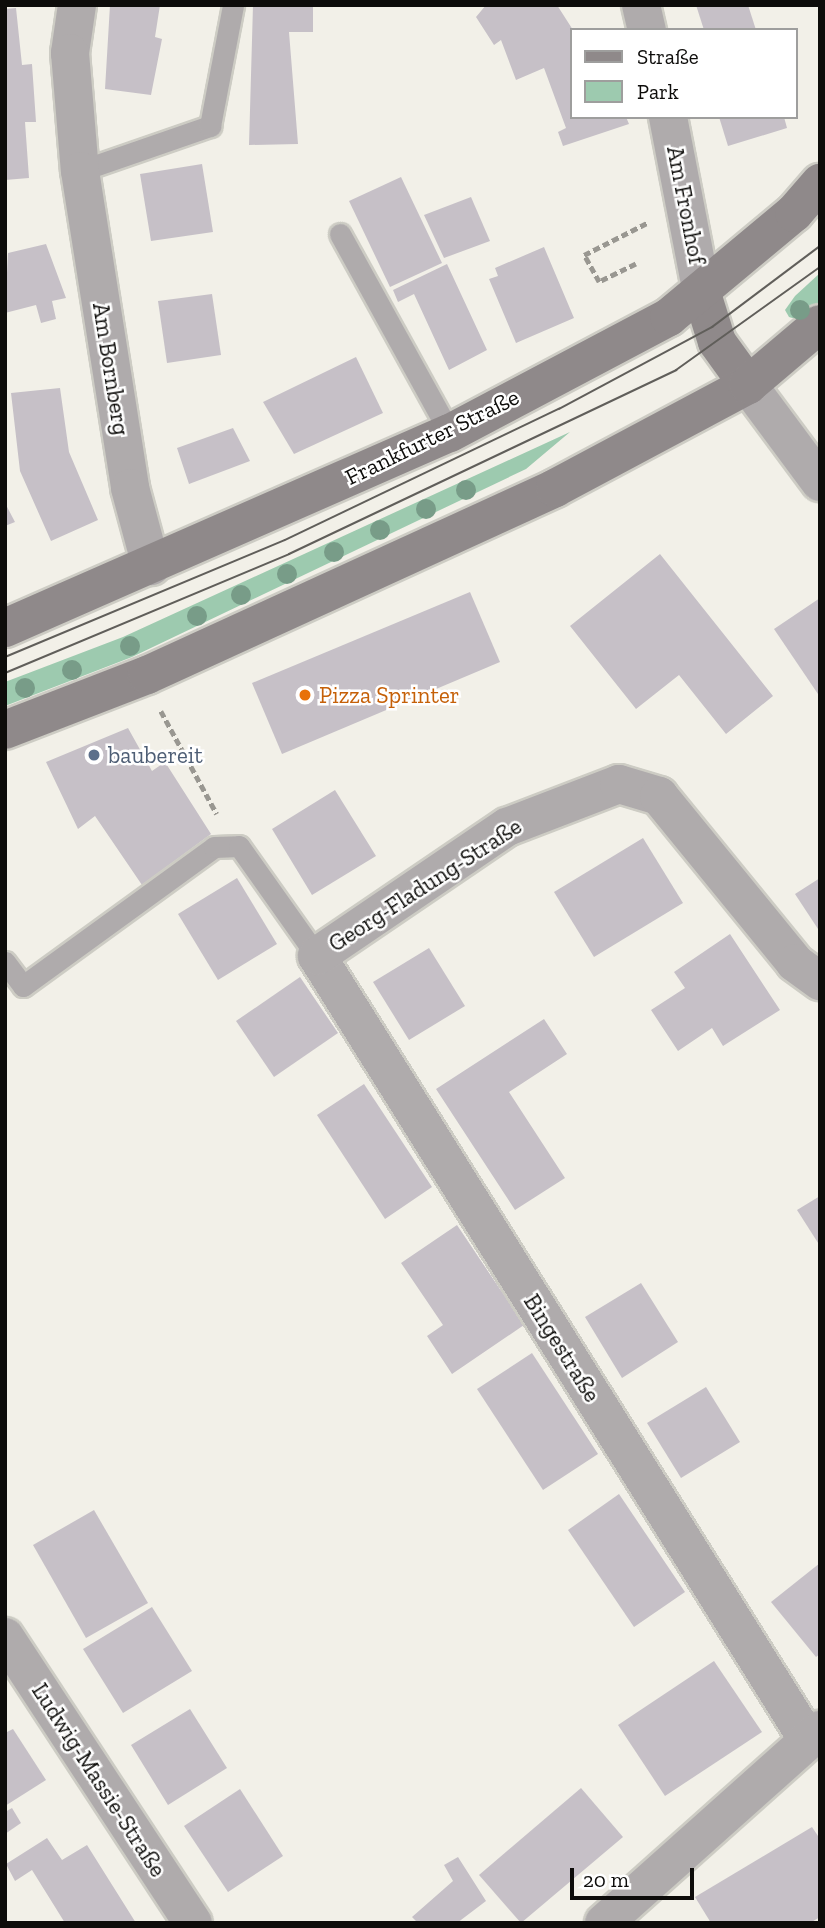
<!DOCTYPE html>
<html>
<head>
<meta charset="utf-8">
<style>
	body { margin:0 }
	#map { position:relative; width:825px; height:1928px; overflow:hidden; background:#f2f0e8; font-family:"Zilla Slab",serif }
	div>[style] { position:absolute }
	.green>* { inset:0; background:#9dcaaf }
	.building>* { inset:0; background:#c6c0c7 }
	.path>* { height:4.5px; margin-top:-2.25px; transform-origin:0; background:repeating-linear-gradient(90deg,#999791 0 7px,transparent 0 10.5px) }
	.roads { filter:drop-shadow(2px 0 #cdccc4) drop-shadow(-2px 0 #cdccc4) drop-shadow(0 2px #cdccc4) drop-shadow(0 -2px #cdccc4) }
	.lane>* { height:21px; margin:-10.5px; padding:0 10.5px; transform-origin:10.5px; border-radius:10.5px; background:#afabac }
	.street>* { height:38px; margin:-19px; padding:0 19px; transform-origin:19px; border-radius:19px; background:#afabac }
	.secondary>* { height:38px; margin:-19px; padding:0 19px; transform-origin:19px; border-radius:19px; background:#8f898a }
	.tram>* { height:2px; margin:-1px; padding:0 1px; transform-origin:1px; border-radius:1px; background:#605e5a }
	.trees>* { width:20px; height:20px; margin:-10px; border-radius:50%; background:#789c88 }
	.dots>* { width:19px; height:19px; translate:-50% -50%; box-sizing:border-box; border:4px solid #fff; border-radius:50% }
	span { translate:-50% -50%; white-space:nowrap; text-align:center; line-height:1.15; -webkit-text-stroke:5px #fff; paint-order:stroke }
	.street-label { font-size:23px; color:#0d0c0a }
	.food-label { font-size:23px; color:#c56008 }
	.left { translate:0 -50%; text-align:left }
	.service-label { font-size:23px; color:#4e5e75 }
	.frame { position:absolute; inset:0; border:7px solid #0d0c0a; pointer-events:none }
	.legend { position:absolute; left:570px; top:28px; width:228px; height:91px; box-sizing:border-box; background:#fff; border:2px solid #9e9e9d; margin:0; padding:9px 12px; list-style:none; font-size:21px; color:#0d0c0a }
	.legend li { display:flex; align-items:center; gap:14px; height:35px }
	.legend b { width:35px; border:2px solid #9e9e9d }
	.scale { position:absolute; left:570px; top:1868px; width:124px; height:32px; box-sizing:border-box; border:4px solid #0d0c0a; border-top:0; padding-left:9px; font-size:21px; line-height:24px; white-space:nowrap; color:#0d0c0a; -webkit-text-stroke:5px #fff; paint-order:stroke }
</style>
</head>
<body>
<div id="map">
	<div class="green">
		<div style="clip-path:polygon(820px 273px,820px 302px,799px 320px,789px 317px,785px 310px,795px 296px)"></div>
		<div style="clip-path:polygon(570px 432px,526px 469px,132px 657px,5px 706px,5px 682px,123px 637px)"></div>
	</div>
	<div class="building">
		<div style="clip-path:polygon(110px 5px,160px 5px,155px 37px,162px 39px,151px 95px,105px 89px)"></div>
		<div style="clip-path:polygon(253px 5px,313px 5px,313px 32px,289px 32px,298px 144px,249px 145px)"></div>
		<div style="clip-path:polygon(486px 5px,557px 5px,573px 30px,571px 117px,626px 117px,629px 124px,563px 146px,558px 132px,566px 128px,544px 68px,516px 80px,501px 40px,494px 45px,476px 17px)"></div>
		<div style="clip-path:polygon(696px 5px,748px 5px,756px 30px,704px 30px)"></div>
		<div style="clip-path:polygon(16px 8px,22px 65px,32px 64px,36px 122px,25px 122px,29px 178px,5px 180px,5px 9px)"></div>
		<div style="clip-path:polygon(719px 117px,784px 117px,787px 128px,728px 146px)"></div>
		<div style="clip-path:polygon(202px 164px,213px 232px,151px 241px,140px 174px)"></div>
		<div style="clip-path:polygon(401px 177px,442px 263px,390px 287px,349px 201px)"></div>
		<div style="clip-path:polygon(471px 197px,490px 241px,444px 258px,424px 215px)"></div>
		<div style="clip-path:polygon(46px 244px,66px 298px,52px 301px,56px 319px,41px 323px,36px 305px,5px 313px,8px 253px)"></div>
		<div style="clip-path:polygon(544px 247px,574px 318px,516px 343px,489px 279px,498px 276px,495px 268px)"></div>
		<div style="clip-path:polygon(447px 264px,487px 350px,449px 370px,414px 294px,398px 302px,393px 290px)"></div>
		<div style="clip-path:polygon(212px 294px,221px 355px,167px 363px,158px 301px)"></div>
		<div style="clip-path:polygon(356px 357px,383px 413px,294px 454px,263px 402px)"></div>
		<div style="clip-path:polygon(60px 388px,69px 452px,98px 520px,51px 541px,20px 471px,11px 393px)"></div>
		<div style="clip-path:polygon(233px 428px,250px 461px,189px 484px,177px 448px)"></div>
		<div style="clip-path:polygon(5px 503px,15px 522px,5px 526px)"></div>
		<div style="clip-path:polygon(660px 554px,773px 696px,726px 734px,679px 675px,636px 709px,570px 626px)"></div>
		<div style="clip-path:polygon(470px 592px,500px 662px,282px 754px,252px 683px)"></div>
		<div style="clip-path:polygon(820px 598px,820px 697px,774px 629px)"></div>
		<div style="clip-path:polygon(128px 728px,152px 771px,165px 762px,211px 834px,142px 885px,95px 816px,78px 829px,46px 762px)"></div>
		<div style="clip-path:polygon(335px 790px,376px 856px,312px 895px,272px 829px)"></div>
		<div style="clip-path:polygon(643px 838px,683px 903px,594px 957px,554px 892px)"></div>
		<div style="clip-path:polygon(237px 878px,277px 944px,218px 980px,178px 914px)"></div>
		<div style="clip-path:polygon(820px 878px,820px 932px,795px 894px)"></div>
		<div style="clip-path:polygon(730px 934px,780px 1010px,723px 1046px,712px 1028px,678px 1051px,651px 1010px,685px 988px,674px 972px)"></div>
		<div style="clip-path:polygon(429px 948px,465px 1006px,409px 1040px,373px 982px)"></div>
		<div style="clip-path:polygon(300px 977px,338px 1033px,274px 1077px,236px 1021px)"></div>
		<div style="clip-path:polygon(544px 1019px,567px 1054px,509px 1092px,565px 1178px,515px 1210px,436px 1089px)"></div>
		<div style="clip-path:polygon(364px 1084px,432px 1187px,385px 1219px,317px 1115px)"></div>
		<div style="clip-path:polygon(820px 1196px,820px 1246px,797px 1210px)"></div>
		<div style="clip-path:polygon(457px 1225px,524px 1325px,452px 1374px,427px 1336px,443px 1325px,401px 1263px)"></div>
		<div style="clip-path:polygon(641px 1283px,678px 1342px,622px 1378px,585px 1317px)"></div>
		<div style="clip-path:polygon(532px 1353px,598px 1454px,543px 1490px,477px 1389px)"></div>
		<div style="clip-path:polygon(706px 1387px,740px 1442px,681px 1478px,647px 1423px)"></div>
		<div style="clip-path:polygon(619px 1494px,685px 1592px,634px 1627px,568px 1530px)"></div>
		<div style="clip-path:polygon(94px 1510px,148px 1603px,86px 1638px,33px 1545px)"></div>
		<div style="clip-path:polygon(820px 1563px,820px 1654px,816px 1657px,771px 1602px)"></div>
		<div style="clip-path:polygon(152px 1607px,192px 1671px,123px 1713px,83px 1649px)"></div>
		<div style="clip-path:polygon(714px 1661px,762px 1732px,665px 1796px,618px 1725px)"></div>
		<div style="clip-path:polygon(190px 1709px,227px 1768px,168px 1805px,131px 1745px)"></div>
		<div style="clip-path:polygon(13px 1729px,46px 1780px,5px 1806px,5px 1733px)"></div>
		<div style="clip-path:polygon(581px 1788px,623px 1837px,521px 1923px,479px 1875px)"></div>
		<div style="clip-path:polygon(240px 1789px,283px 1856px,228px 1892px,184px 1826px)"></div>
		<div style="clip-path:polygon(12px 1808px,21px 1823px,5px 1834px,5px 1812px)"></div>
		<div style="clip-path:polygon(812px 1827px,820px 1839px,820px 1917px,810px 1923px,711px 1923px,695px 1897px)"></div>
		<div style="clip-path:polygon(47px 1838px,62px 1860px,87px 1845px,136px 1923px,65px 1923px,32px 1870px,15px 1881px,6px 1864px)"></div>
		<div style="clip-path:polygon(458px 1857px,486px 1901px,457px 1923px,418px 1923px,412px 1917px,453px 1881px,444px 1865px)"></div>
	</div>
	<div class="path">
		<div style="left:636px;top:264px;width:41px;rotate:154.1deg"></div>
		<div style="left:599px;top:282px;width:31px;rotate:-119deg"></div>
		<div style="left:584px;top:255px;width:71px;rotate:-26.9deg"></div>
		<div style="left:161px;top:711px;width:117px;rotate:61.5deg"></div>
	</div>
	<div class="roads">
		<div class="lane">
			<div style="left:80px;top:171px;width:138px;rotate:-19.1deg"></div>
			<div style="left:210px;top:126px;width:123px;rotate:-79.2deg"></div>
			<div style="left:340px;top:234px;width:227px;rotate:61.1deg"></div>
			<div style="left:5px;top:962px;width:30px;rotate:53deg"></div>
			<div style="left:23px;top:986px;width:236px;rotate:-36deg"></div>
			<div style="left:214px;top:847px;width:25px;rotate:-2deg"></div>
			<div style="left:239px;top:846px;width:135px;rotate:54.7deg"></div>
		</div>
		<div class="street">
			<div style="left:77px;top:5px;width:49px;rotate:98.3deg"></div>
			<div style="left:70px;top:53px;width:118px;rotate:85.2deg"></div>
			<div style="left:80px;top:171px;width:321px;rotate:81deg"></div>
			<div style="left:130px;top:488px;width:81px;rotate:74.9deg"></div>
			<div style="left:641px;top:5px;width:26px;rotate:77deg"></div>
			<div style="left:668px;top:117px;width:180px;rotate:79.1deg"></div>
			<div style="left:748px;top:385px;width:121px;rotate:53.4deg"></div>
			<div style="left:5px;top:1637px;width:342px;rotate:56.7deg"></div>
			<div style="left:808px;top:1740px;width:925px;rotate:-122.06deg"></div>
			<div style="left:317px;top:956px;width:230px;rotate:-34.2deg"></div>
			<div style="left:507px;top:827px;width:120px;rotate:-21deg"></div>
			<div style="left:619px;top:784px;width:42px;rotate:16.7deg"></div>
			<div style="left:659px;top:796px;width:215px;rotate:50.8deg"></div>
			<div style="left:795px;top:963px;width:31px;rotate:36deg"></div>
			<div style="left:604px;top:1923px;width:290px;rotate:-41.8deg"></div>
		</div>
		<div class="secondary">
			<div style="left:702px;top:294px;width:50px;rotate:72.6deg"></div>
			<div style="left:717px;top:342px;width:53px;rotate:54.2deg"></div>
			<div style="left:5px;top:628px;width:486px;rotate:-23.7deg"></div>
			<div style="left:450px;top:433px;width:248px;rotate:-27.9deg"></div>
			<div style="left:669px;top:317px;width:163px;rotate:-39.8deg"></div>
			<div style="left:794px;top:213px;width:40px;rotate:-49deg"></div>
			<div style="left:5px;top:730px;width:152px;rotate:-21.2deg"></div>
			<div style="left:147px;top:675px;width:449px;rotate:-24.6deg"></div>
			<div style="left:555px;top:488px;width:219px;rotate:-28.1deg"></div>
			<div style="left:748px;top:385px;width:94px;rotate:-40.3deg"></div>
		</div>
	</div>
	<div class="tram">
		<div style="left:5px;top:657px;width:303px;rotate:-22.7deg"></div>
		<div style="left:285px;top:540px;width:304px;rotate:-25.6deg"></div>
		<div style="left:559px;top:409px;width:174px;rotate:-28.2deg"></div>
		<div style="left:712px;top:327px;width:135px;rotate:-36.9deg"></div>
		<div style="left:5px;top:673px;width:308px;rotate:-22.7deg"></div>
		<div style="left:289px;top:554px;width:429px;rotate:-25.4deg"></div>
		<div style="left:676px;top:370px;width:177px;rotate:-35.6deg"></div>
	</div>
	<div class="trees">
		<div style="left:800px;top:310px"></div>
		<div style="left:466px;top:490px"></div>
		<div style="left:426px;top:509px"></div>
		<div style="left:380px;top:530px"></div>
		<div style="left:334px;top:552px"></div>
		<div style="left:287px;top:574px"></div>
		<div style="left:241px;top:595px"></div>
		<div style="left:197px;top:616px"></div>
		<div style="left:130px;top:646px"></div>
		<div style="left:72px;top:670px"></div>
		<div style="left:25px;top:688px"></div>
	</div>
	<div class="dots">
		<div style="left:305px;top:695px;background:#e8710a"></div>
		<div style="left:94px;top:755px;background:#5c6f8a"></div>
	</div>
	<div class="street-label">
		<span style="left:686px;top:205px;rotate:79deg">Am Fronhof</span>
		<span style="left:111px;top:369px;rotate:81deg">Am Bornberg</span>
		<span style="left:432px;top:437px;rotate:-26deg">Frankfurter Straße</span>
		<span style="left:425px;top:885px;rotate:-33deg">Georg-Fladung-Straße</span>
		<span style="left:562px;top:1348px;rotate:58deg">Bingestraße</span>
		<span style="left:99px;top:1780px;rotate:57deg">Ludwig-Massie-Straße</span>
	</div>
	<div class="food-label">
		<span class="left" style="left:319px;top:695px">Pizza Sprinter</span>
	</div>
	<div class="service-label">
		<span class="left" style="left:108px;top:755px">baubereit</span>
	</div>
	<div class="frame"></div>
	<ul class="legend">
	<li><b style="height:9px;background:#8f898a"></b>Straße</li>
	<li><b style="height:19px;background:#9dcaaf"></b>Park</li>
	</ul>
	<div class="scale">20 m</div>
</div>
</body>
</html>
